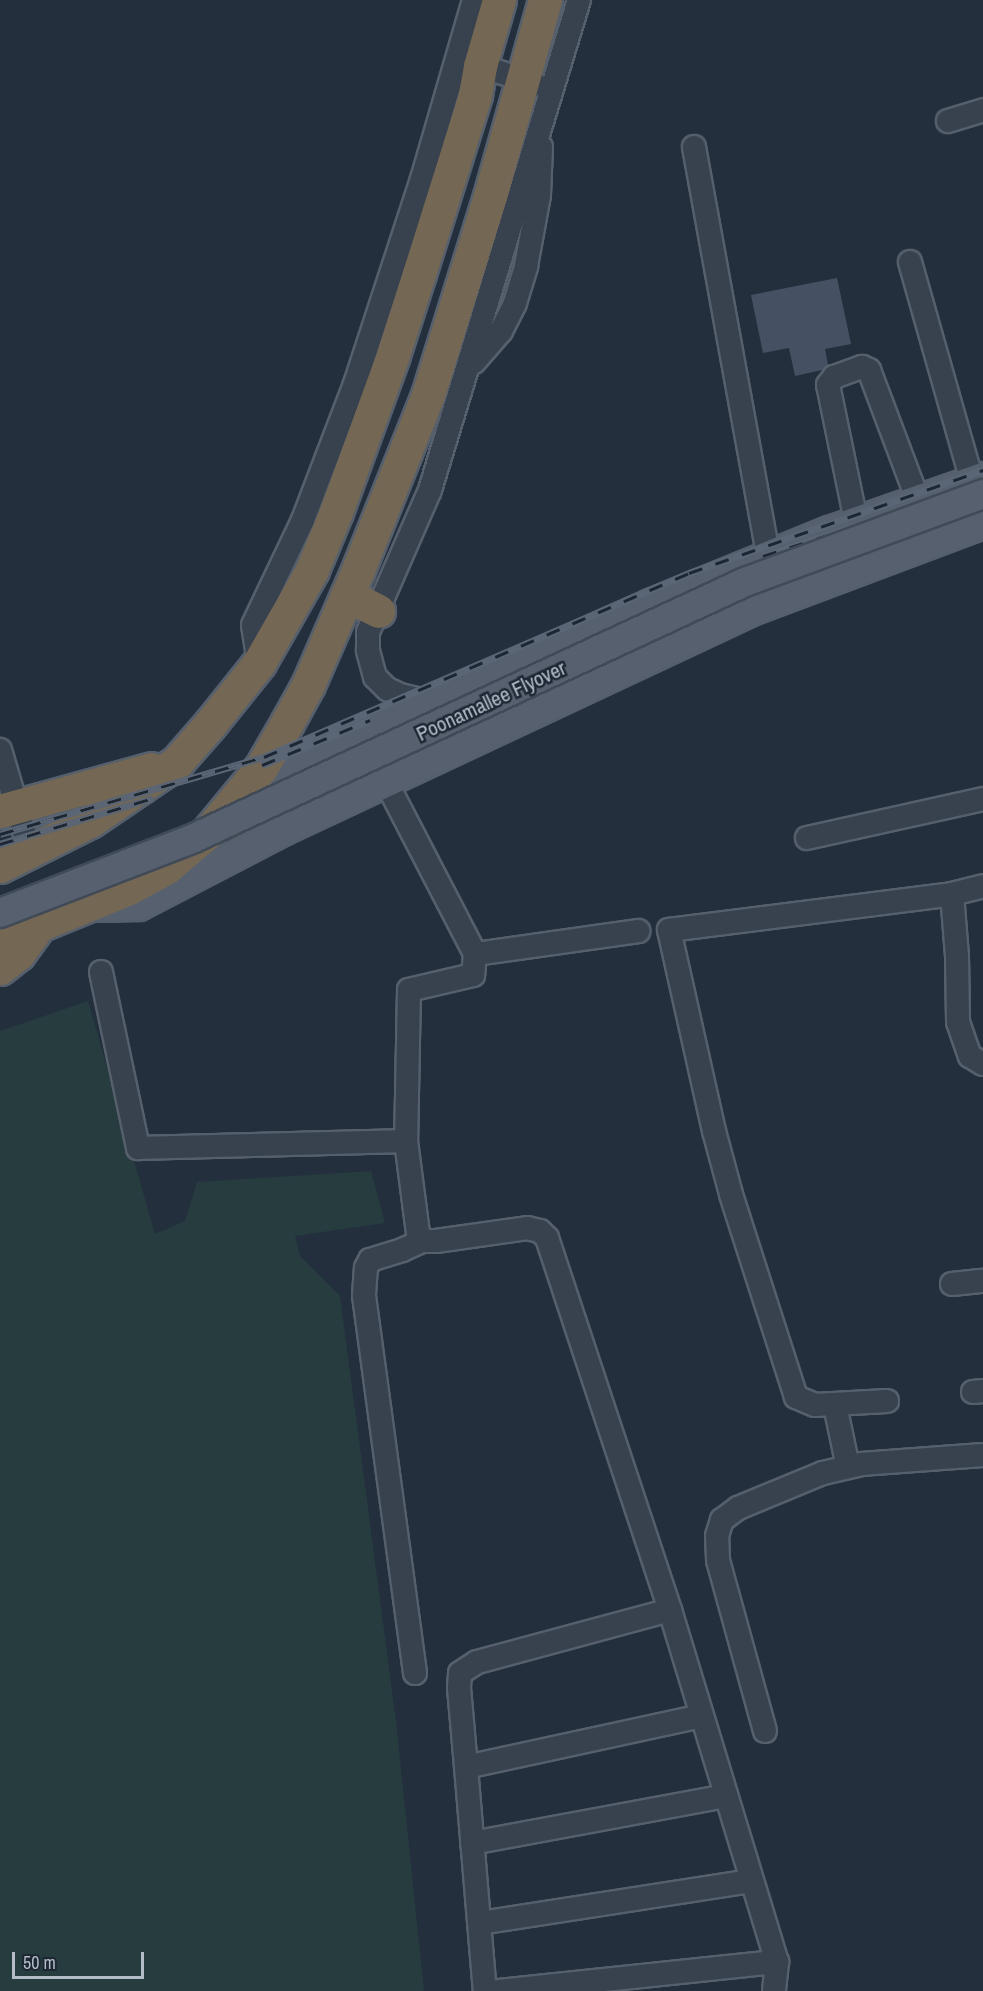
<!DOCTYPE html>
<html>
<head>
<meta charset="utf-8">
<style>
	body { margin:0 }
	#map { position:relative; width:983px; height:1991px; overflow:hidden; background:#242f3e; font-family:"Archivo Narrow",sans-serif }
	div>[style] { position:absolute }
	.green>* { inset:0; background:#263c3f }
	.building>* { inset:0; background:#455162 }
	.roads { filter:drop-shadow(2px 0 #565f6c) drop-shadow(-2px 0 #565f6c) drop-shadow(0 2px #565f6c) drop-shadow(0 -2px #565f6c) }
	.minor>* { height:22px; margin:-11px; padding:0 11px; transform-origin:11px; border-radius:11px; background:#38414e }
	.major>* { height:28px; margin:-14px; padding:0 14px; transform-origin:14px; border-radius:14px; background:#56606e }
	.highway>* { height:33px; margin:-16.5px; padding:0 16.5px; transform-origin:16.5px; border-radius:16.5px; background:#746855 }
	.rail>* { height:7px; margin-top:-3.5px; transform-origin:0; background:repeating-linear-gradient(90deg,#1d2633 0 14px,#5a6575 0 28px); box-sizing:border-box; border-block:2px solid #5a6575 }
	.bridges { filter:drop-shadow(2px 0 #414a57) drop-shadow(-2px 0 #414a57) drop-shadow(0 2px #414a57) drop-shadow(0 -2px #414a57) }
	.major-bridge>* { height:28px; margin:-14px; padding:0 14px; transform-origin:14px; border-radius:14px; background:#56606e }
	span { translate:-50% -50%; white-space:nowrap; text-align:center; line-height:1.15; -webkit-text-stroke:5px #1d2633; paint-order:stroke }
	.street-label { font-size:21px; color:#b4bcc9 }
	.scale { position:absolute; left:12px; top:1952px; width:132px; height:27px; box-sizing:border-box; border:3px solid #b4bcc9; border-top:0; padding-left:8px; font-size:18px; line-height:21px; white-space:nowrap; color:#b4bcc9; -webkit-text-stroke:4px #1d2633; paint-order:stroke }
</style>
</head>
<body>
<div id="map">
	<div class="green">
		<div style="clip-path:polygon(88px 1001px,155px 1234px,185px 1221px,197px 1182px,371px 1171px,385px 1223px,295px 1236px,300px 1256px,340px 1296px,396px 1721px,424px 1991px,0 1991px,0 1031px)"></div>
	</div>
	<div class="building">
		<div style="clip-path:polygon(837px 278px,851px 344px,825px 349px,828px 365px,822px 370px,795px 376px,789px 348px,763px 353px,751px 295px)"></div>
	</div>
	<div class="roads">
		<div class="minor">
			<div style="left:467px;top:61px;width:72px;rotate:18.7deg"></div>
			<div style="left:948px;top:121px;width:37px;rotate:-17deg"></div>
			<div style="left:694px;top:147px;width:416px;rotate:79.7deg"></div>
			<div style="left:910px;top:262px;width:228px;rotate:74.2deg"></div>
			<div style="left:474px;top:362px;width:41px;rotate:-48.9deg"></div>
			<div style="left:501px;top:331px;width:31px;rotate:-63deg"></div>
			<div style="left:515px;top:303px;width:39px;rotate:-73deg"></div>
			<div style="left:526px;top:266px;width:72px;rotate:-79.6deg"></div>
			<div style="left:539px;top:195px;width:48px;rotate:-87.6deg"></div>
			<div style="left:856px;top:521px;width:139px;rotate:-101.6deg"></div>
			<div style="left:828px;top:385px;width:10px;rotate:-53deg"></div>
			<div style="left:834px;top:377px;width:30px;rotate:-20deg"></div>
			<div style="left:862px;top:367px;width:8px;rotate:23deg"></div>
			<div style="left:869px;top:370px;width:137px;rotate:69.4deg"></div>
			<div style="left:259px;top:663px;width:38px;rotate:-99deg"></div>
			<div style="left:253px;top:625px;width:116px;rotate:-64.5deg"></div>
			<div style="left:303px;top:520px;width:146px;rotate:-69.1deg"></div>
			<div style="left:355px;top:384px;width:216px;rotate:-71.9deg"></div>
			<div style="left:422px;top:179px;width:186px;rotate:-73.8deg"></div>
			<div style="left:430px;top:702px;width:31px;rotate:-167deg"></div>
			<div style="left:400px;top:695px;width:14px;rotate:-155deg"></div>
			<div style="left:387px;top:689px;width:17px;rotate:-135deg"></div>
			<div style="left:375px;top:677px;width:28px;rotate:-105deg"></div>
			<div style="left:368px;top:650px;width:18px;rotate:-90deg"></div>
			<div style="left:368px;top:632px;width:155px;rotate:-66.4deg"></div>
			<div style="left:430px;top:490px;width:512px;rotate:-73.09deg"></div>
			<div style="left:0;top:750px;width:106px;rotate:73.6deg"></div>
			<div style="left:386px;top:782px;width:194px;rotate:62.6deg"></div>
			<div style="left:475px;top:954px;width:21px;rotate:95deg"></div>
			<div style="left:473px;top:975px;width:66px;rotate:166.8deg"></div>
			<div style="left:409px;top:990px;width:151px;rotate:91.1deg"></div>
			<div style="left:406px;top:1141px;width:93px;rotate:82.6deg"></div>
			<div style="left:418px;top:1233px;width:9px;rotate:63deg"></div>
			<div style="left:422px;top:1241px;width:14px"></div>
			<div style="left:436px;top:1241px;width:92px;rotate:-8.1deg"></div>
			<div style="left:527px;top:1228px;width:13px;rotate:13deg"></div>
			<div style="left:540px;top:1231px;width:10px;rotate:45deg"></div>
			<div style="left:547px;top:1238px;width:392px;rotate:71.7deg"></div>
			<div style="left:670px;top:1610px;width:368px;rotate:73.1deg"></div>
			<div style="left:777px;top:1962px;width:29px;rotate:96deg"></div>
			<div style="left:807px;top:838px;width:180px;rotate:-12.5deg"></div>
			<div style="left:952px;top:894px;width:62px;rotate:85.4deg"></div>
			<div style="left:957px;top:956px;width:66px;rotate:89.1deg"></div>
			<div style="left:958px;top:1022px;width:36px;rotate:71deg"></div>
			<div style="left:970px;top:1056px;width:15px;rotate:32deg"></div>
			<div style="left:475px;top:954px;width:165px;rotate:-8deg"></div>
			<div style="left:101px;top:972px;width:180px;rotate:78.1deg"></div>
			<div style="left:138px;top:1148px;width:268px;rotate:-1.5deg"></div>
			<div style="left:952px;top:1284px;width:31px;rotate:-6deg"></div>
			<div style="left:973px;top:1392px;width:10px;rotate:-6deg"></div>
			<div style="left:887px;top:1401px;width:72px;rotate:176.8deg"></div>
			<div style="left:815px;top:1405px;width:21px;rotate:-157deg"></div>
			<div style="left:796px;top:1397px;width:213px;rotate:-107.8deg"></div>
			<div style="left:731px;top:1194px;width:65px;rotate:-105.1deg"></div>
			<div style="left:714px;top:1131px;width:206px;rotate:-102.6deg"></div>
			<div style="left:669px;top:930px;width:285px;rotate:-7.2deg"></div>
			<div style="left:952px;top:894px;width:32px;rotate:-14deg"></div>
			<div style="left:835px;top:1405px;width:63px;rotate:78.2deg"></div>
			<div style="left:670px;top:1610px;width:200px;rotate:164.9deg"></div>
			<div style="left:477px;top:1662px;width:20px;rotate:147deg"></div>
			<div style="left:460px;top:1673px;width:15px;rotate:94deg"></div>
			<div style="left:459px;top:1688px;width:79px;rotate:84.9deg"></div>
			<div style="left:466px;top:1767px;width:241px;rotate:-12.2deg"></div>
			<div style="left:415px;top:1673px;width:381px;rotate:-97.7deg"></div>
			<div style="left:364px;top:1295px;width:27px;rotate:-86deg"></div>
			<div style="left:366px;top:1268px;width:9px;rotate:-63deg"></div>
			<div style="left:370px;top:1260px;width:34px;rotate:-17deg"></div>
			<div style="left:402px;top:1250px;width:22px;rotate:-24deg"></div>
			<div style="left:765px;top:1731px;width:177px;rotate:-105.4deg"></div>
			<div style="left:718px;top:1560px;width:24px;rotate:-92deg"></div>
			<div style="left:717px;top:1536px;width:17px;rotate:-73deg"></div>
			<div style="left:722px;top:1520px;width:20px;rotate:-37deg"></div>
			<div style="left:738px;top:1508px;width:92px;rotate:-22.4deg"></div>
			<div style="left:823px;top:1473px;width:39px;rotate:-13deg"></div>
			<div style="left:861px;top:1464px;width:122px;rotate:-4.2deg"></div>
			<div style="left:466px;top:1767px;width:225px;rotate:85.2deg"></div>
			<div style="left:472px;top:1843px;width:258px;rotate:-10.5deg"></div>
			<div style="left:480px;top:1923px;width:275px;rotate:-8.8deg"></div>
			<div style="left:499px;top:1991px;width:280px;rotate:-6deg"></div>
		</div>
		<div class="major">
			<div style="left:284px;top:819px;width:29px;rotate:-112deg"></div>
			<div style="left:273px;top:792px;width:13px;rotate:-67deg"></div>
			<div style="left:278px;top:780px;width:21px;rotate:-43deg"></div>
			<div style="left:293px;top:766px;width:151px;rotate:-25deg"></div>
			<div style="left:430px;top:702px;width:241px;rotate:-24deg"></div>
			<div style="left:650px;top:604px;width:193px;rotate:-22.2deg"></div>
			<div style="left:829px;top:531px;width:163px;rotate:-19.3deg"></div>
			<div style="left:91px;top:907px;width:48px;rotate:-1.2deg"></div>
			<div style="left:139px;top:906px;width:162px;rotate:-27.5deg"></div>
			<div style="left:283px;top:831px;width:518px;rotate:-25.13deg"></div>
			<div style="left:752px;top:611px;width:247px;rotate:-20.6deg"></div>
		</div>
		<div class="highway">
			<div style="left:347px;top:595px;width:35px;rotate:27deg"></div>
			<div style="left:0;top:811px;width:157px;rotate:-15.5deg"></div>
			<div style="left:0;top:866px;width:101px;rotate:-26.6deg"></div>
			<div style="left:90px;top:821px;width:105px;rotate:-34.1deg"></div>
			<div style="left:177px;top:762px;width:52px;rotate:-48.9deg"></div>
			<div style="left:211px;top:723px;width:77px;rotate:-51.3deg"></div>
			<div style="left:259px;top:663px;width:107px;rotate:-60.3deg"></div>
			<div style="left:312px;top:570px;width:63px;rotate:-67.5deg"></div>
			<div style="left:336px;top:512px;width:167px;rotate:-70deg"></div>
			<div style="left:393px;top:355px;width:85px;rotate:-72.2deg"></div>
			<div style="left:419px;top:274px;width:188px;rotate:-72.6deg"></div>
			<div style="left:475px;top:95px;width:29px;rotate:-80deg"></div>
			<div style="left:480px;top:66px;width:69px;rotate:-73.9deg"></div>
			<div style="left:0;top:941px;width:139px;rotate:-22.3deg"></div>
			<div style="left:129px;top:888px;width:42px;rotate:-28.4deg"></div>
			<div style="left:166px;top:868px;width:55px;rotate:-40.6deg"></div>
			<div style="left:208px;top:832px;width:83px;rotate:-50.4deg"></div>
			<div style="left:261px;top:768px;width:52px;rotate:-60deg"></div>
			<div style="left:287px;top:723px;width:43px;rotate:-61.1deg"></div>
			<div style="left:308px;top:685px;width:125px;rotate:-66.5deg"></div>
			<div style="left:358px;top:570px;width:188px;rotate:-68.2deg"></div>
			<div style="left:428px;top:395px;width:208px;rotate:-72.7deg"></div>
			<div style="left:490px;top:196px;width:204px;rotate:-74.3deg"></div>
			<div style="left:0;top:968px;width:23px;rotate:-38deg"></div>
			<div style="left:18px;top:954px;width:29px;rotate:-54deg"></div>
		</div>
	</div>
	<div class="rail">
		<div style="left:763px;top:556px;width:231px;rotate:-17.9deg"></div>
		<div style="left:262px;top:765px;width:117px;rotate:-22.6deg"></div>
		<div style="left:0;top:834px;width:275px;rotate:-16.3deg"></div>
		<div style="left:264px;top:757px;width:463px;rotate:-23.4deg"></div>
		<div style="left:689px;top:573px;width:312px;rotate:-19.3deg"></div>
		<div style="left:0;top:844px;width:160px;rotate:-16.7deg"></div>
	</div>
	<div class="bridges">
		<div class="major-bridge">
			<div style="left:0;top:913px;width:208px;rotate:-21.1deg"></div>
			<div style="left:194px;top:838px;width:608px;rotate:-24.92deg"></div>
			<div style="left:745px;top:582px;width:254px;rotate:-20.3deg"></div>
		</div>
	</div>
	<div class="street-label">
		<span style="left:491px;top:701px;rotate:-25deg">Poonamallee Flyover</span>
	</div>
	<div class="scale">50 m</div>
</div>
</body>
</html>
